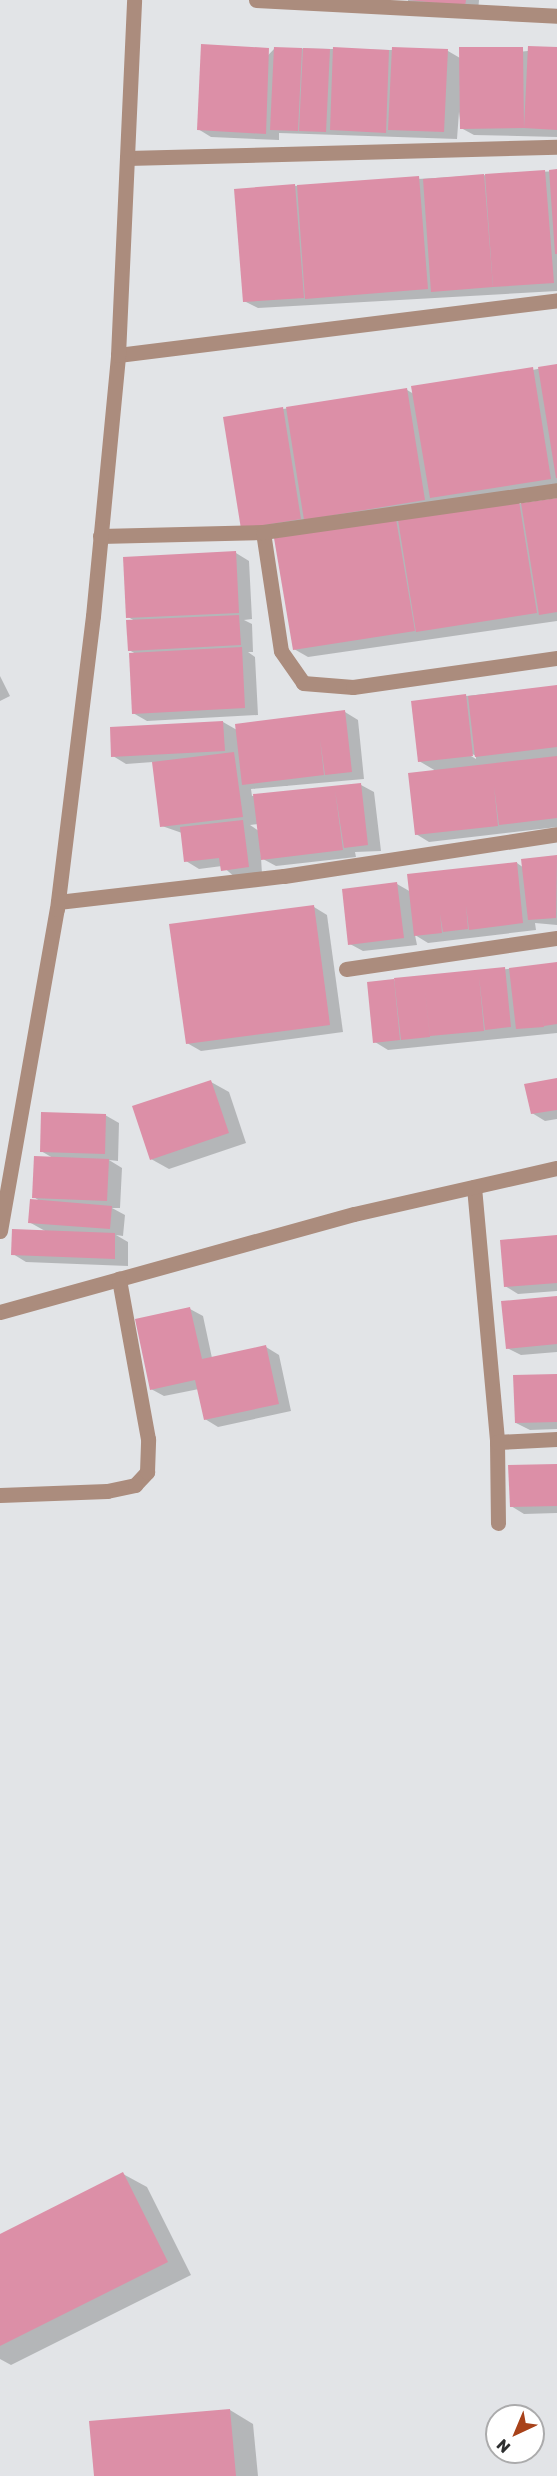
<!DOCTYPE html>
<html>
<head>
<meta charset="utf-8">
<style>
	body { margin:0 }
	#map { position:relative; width:557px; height:2476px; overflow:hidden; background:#e2e4e7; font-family:Rubik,sans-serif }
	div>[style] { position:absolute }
	.shadow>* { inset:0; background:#0003 }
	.building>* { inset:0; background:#dc8fa7 }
	.minor>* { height:15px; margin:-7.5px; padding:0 7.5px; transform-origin:7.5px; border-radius:7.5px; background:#ab8c7d }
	span { translate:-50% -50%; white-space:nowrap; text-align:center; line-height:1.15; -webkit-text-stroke:4.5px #fff; paint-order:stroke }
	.north { position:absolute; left:485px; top:2404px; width:60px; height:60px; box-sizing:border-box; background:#fff; border:2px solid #ababac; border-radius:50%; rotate:224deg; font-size:16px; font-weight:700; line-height:24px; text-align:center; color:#2d2e2f }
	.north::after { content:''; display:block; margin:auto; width:21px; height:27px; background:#a8421a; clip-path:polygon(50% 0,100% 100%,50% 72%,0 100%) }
</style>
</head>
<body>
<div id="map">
	<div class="shadow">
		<div style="clip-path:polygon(479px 0,478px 13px,408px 1px,408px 0)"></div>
		<div style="clip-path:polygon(275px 48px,448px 51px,460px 58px,557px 48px,557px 137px,474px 135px,461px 128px,459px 112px,457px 139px,279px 133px,279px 140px,211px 137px,198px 129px)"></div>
		<div style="clip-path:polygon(557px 171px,557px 291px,258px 308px,244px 301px,294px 186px)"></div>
		<div style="clip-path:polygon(557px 365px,557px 487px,256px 535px,283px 409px,407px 390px,414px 394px)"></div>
		<div style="clip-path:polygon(557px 499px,557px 621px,308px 657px,294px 649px,396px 520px)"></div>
		<div style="clip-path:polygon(236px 553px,249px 561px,252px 619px,244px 620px,252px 624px,253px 652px,248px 652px,255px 657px,258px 715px,147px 721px,133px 713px,136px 654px,129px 650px,135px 621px,128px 617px)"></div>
		<div style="clip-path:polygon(0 676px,10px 696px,0 701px)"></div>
		<div style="clip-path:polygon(evenodd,557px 686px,557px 827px,429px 842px,416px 834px,436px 771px,419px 761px,466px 696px,557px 686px,467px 751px,476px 756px,476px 759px,466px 753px,467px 751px)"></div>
		<div style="clip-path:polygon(evenodd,345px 712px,358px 720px,364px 779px,251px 789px,252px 796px,361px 785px,374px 792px,381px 851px,355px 852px,356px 857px,276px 866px,263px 859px,260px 841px,262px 874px,236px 878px,222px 866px,199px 869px,186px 861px,182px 833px,162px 826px,153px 762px,126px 764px,113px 756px,223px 722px,237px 730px,345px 712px,258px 824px,259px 831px,250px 825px,258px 824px)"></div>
		<div style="clip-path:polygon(557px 857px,557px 925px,535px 923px,536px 930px,428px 943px,415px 935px,417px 945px,363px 951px,350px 944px,397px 884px,411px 892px,517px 863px,524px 868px,523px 860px)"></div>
		<div style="clip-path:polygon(314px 907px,327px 915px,343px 1032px,201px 1051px,187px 1043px)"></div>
		<div style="clip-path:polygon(557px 964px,557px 1033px,388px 1050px,375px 1042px,369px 983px)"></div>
		<div style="clip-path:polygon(557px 1080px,557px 1119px,545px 1121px,532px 1113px)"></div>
		<div style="clip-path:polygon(211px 1082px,229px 1092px,246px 1143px,169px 1169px,151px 1159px)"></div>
		<div style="clip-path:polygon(105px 1115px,119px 1123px,118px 1161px,109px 1160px,122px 1168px,120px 1208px,112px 1208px,125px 1215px,123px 1236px,116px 1235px,128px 1242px,128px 1266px,26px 1262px,13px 1254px,47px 1232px,29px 1222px,41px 1202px,34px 1197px,53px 1158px,41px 1151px)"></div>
		<div style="clip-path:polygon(557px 1237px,557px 1291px,518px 1294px,505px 1286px)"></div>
		<div style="clip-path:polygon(557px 1298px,557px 1352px,521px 1355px,507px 1348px)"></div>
		<div style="clip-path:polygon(190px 1309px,203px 1316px,212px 1358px,266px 1347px,279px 1355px,291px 1411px,218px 1427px,205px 1419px,199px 1389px,164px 1396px,151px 1389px)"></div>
		<div style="clip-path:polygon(557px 1375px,557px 1429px,530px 1430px,516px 1423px)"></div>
		<div style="clip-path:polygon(557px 1465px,557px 1513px,524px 1514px,511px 1506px)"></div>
		<div style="clip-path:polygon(123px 2174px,147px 2187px,191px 2275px,11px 2365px,0 2359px,0 2236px)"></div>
		<div style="clip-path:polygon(230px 2410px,253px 2424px,258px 2476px,96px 2476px)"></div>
	</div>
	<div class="building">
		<div style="clip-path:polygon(409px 0,466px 0,465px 6px)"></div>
		<div style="clip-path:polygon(201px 44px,269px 48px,266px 134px,197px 130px)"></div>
		<div style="clip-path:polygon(528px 46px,557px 47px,557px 130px,524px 128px)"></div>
		<div style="clip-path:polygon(274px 47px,302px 48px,298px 131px,270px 130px)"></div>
		<div style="clip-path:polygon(333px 47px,389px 50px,386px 133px,330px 130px)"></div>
		<div style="clip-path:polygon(392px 47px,448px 49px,444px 132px,388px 130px)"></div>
		<div style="clip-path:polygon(459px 47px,523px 47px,524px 128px,460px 129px)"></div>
		<div style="clip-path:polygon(303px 48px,330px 49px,326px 132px,299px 131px)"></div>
		<div style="clip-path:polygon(557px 169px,557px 254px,555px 254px,549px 170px)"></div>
		<div style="clip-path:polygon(545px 170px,554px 283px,493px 287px,485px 174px)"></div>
		<div style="clip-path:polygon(484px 174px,493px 287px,431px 292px,423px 179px)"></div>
		<div style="clip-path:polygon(419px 176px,428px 289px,305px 299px,297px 185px)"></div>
		<div style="clip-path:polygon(295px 184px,304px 298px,243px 302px,234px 189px)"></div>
		<div style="clip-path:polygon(557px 364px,557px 478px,556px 478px,538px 367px)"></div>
		<div style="clip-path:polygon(533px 367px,551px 479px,430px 498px,411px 386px)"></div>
		<div style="clip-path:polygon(407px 388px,425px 500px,304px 520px,286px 407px)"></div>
		<div style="clip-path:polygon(283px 407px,301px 519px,241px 529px,223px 417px)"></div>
		<div style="clip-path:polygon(557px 498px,557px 612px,539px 615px,521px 503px)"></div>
		<div style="clip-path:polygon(519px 501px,537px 613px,416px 632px,398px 520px)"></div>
		<div style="clip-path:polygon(396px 519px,415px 631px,293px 650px,274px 538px)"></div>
		<div style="clip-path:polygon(236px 551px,239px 613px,126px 618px,123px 557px)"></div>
		<div style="clip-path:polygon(239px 615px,241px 645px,128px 651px,126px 620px)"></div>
		<div style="clip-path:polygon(242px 647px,245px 708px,132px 714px,129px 653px)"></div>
		<div style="clip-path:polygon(557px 685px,557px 747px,475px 757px,468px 696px)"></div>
		<div style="clip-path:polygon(466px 694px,473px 756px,418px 762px,411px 701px)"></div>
		<div style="clip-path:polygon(345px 710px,352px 772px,325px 775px,320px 739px,324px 775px,242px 785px,235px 724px)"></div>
		<div style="clip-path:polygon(223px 721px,225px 751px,111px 757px,110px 727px)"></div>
		<div style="clip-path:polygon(234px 752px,243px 817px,160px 827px,152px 762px)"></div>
		<div style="clip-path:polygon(557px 756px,557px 818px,499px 825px,494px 786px,498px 826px,415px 835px,408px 773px)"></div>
		<div style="clip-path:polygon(361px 783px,368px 845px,344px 848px,335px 790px,343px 850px,261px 860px,253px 794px)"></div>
		<div style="clip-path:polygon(243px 820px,249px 867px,221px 871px,219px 858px,184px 862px,180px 827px)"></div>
		<div style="clip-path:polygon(557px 855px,556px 918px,528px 920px,521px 859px)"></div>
		<div style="clip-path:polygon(517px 862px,523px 923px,469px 930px,466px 905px,468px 929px,443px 932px,440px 914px,442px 933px,414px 936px,407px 874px)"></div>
		<div style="clip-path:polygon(397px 882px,404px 938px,348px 945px,342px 889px)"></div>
		<div style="clip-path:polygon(314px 905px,330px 1025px,186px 1044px,169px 924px)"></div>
		<div style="clip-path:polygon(557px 962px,557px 1024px,544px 1026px,542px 1010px,544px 1027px,516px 1029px,509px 968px)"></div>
		<div style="clip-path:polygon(505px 967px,511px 1027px,485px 1030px,479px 976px,484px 1031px,430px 1036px,424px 981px,430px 1037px,401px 1040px,394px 978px)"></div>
		<div style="clip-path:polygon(394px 979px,400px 1040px,373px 1043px,367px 982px)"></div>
		<div style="clip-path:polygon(557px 1078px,557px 1110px,531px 1114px,524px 1084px)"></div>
		<div style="clip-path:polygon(211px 1080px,229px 1133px,150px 1160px,132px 1106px)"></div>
		<div style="clip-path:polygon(41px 1112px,106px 1114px,105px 1154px,40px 1152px)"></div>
		<div style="clip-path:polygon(34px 1156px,109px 1159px,107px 1201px,32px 1198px)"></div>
		<div style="clip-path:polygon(30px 1199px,112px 1206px,110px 1229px,28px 1223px)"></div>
		<div style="clip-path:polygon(12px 1229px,115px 1233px,115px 1259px,11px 1255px)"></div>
		<div style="clip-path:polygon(557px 1235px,557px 1283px,504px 1287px,500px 1240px)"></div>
		<div style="clip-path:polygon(557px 1296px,557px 1344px,506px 1349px,501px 1301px)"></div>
		<div style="clip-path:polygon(190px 1307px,202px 1359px,266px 1345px,279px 1404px,204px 1420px,195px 1380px,150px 1390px,135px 1319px)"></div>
		<div style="clip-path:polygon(557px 1374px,557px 1422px,515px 1423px,513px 1375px)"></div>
		<div style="clip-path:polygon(557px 1464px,557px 1506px,510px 1507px,508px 1465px)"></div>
		<div style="clip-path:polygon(123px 2172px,168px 2262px,0 2346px,0 2234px)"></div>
		<div style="clip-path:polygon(230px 2409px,236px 2476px,94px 2476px,89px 2421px)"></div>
	</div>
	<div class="minor">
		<div style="left:256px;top:0;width:301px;rotate:3deg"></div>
		<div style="left:127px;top:158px;width:430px;rotate:-1.5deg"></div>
		<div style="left:118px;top:355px;width:442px;rotate:-7.1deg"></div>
		<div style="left:263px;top:532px;width:120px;rotate:81.4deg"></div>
		<div style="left:281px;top:651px;width:39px;rotate:55deg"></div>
		<div style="left:303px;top:683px;width:50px;rotate:4.6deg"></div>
		<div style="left:353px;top:687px;width:206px;rotate:-8.1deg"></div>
		<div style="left:100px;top:536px;width:163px;rotate:-1.4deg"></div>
		<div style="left:263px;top:532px;width:297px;rotate:-8.1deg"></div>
		<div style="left:58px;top:902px;width:227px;rotate:-6.6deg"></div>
		<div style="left:284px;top:876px;width:276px;rotate:-8.7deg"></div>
		<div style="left:346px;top:969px;width:213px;rotate:-8.4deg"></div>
		<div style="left:474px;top:1187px;width:256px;rotate:84.8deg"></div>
		<div style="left:497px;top:1442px;width:81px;rotate:89.3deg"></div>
		<div style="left:0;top:1231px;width:327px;rotate:-80deg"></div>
		<div style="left:57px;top:909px;width:295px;rotate:-83deg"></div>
		<div style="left:93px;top:616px;width:262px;rotate:-84.5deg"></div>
		<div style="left:118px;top:355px;width:355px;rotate:-87.4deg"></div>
		<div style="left:0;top:1312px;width:367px;rotate:-15.5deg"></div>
		<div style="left:354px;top:1214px;width:208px;rotate:-12.8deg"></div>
		<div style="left:497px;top:1442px;width:60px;rotate:-2.9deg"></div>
		<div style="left:0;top:1495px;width:107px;rotate:-2.1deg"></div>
		<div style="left:107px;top:1491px;width:29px;rotate:-12deg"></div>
		<div style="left:135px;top:1485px;width:18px;rotate:-47deg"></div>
		<div style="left:147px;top:1472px;width:33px;rotate:-88deg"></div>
		<div style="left:148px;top:1439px;width:163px;rotate:-100.3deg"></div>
	</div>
	<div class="north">N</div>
</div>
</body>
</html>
